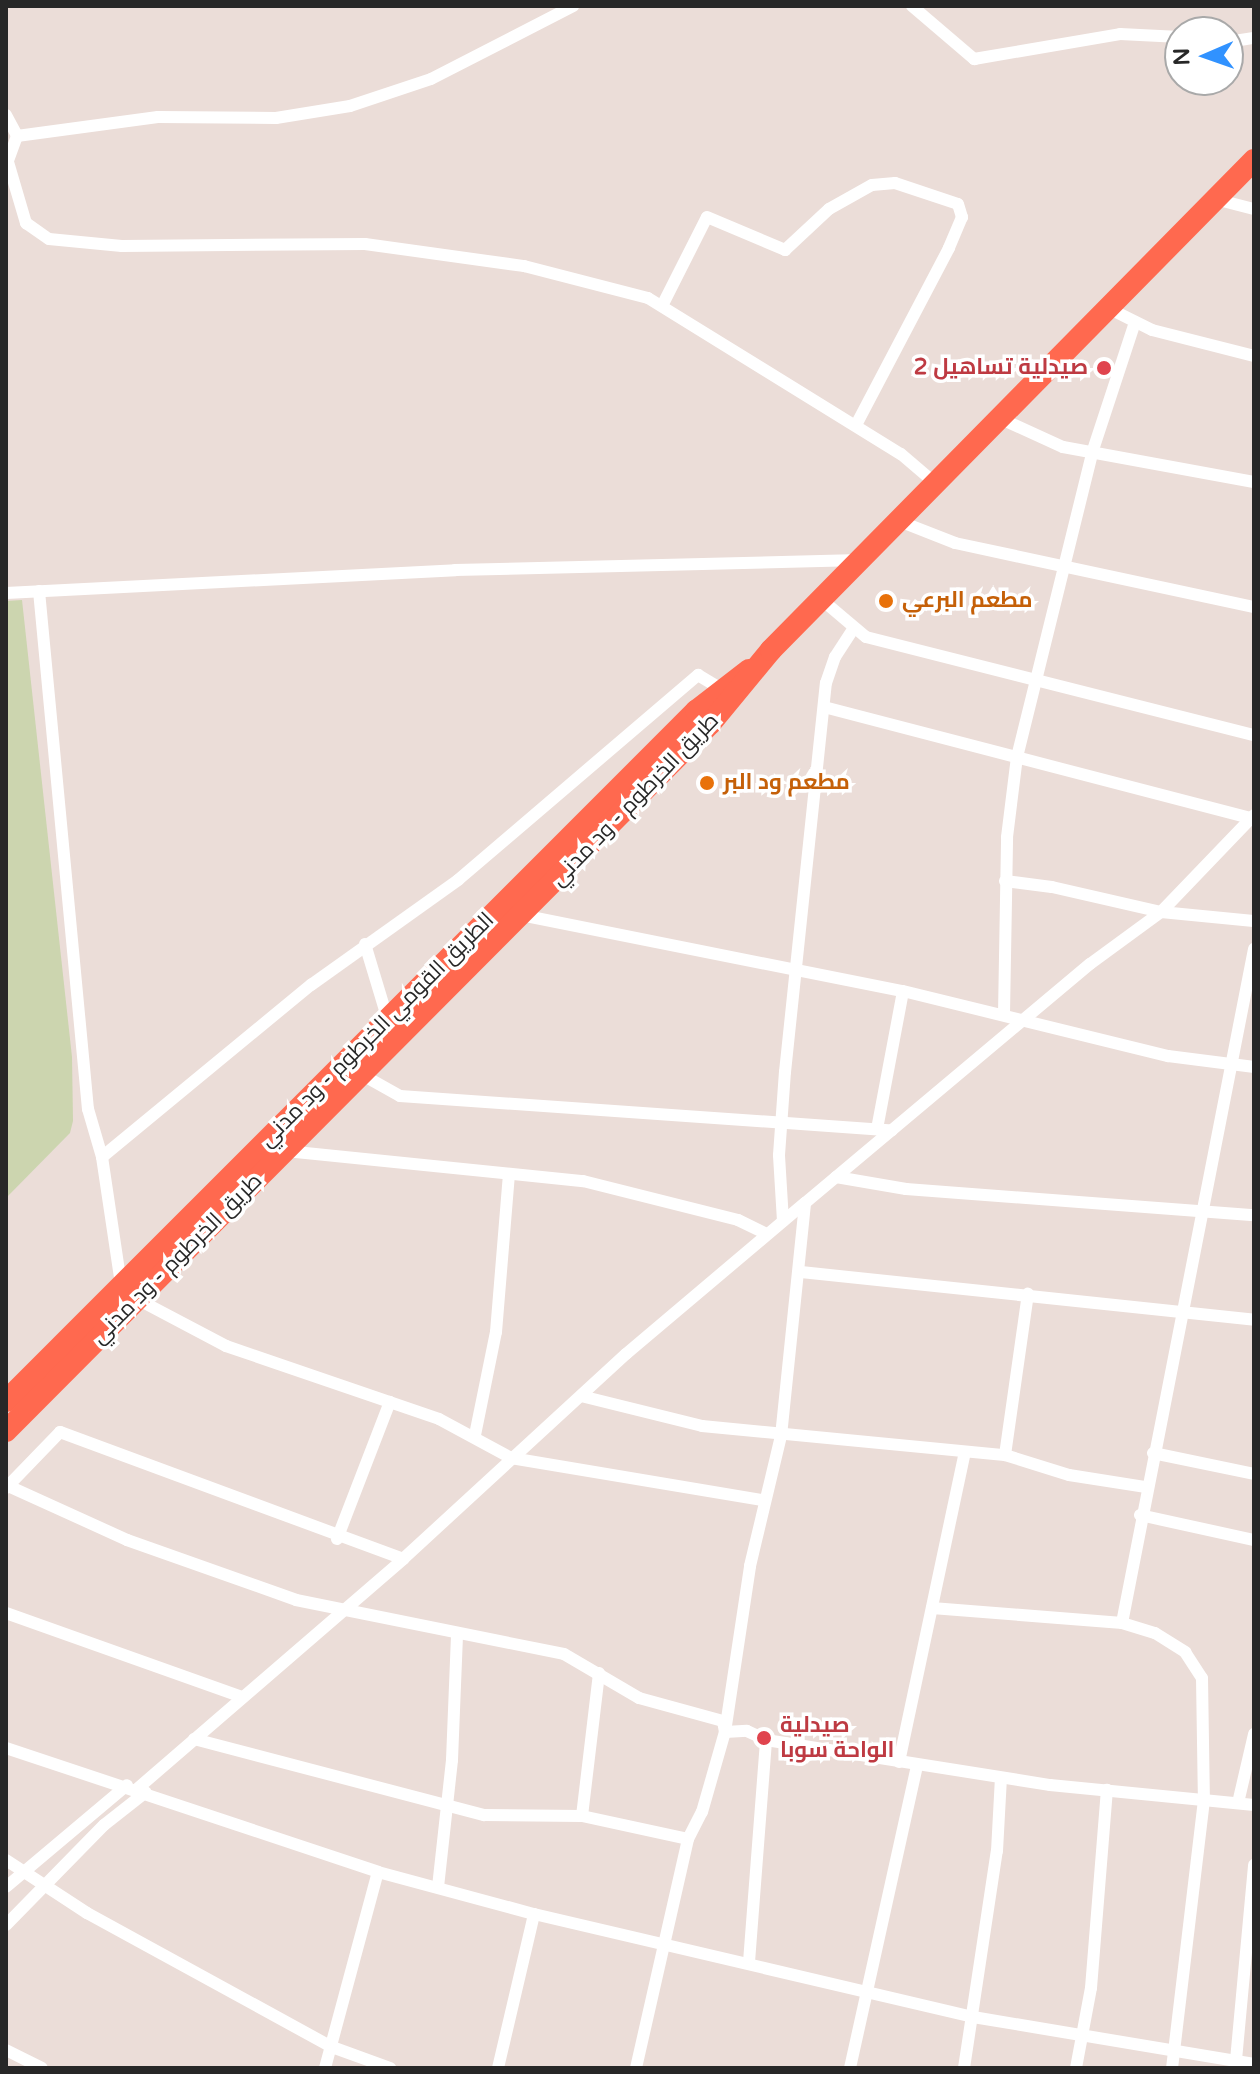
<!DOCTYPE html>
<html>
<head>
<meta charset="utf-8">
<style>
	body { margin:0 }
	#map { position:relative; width:1260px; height:2074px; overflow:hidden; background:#ebddd8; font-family:"Varela Round",Cairo,sans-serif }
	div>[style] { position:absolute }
	.cemetery>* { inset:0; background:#ccd5af }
	.street>* { height:12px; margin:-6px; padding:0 6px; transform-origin:6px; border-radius:6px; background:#fff }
	.highway>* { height:22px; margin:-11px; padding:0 11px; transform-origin:11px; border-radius:11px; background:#ff694f }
	.dots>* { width:22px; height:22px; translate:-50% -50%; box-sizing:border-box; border:4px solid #fff; border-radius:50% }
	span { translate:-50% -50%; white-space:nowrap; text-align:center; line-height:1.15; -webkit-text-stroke:7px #fff; paint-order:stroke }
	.health-label { font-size:22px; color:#be3a42; font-weight:700 }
	.right { translate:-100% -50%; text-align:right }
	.left { translate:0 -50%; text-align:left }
	.food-label { font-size:22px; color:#c56008; font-weight:700 }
	.street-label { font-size:22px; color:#272727 }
	.frame { position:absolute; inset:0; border:8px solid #272727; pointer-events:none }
	.north { position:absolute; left:1164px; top:16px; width:80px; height:80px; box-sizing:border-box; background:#fff; border:2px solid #a9a9a9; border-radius:50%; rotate:268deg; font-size:22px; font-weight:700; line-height:32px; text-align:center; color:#272727 }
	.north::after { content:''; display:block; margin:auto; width:28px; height:36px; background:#3192ff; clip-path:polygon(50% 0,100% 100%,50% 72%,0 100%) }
</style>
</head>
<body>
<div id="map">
	<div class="cemetery">
		<div style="clip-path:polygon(22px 600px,72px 1057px,73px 1121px,70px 1133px,6px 1198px,6px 601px)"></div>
	</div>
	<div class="street">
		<div style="left:912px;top:6px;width:82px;rotate:40.5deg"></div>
		<div style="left:974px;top:59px;width:148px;rotate:-9.7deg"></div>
		<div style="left:1120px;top:34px;width:60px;rotate:2.9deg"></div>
		<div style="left:1228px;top:42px;width:26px;rotate:-9deg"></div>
		<div style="left:6px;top:115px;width:24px;rotate:62deg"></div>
		<div style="left:17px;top:136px;width:32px;rotate:110deg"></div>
		<div style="left:17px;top:136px;width:142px;rotate:-7.7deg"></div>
		<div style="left:158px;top:117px;width:118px;rotate:0.5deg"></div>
		<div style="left:276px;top:118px;width:75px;rotate:-9.2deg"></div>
		<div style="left:350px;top:106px;width:85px;rotate:-18.4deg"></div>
		<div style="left:431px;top:79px;width:160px;rotate:-27.2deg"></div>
		<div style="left:8px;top:162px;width:64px;rotate:73.6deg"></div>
		<div style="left:26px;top:223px;width:28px;rotate:35deg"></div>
		<div style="left:49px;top:239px;width:73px;rotate:5.5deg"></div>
		<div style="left:122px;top:246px;width:243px;rotate:-0.5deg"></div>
		<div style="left:365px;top:244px;width:161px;rotate:7.9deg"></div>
		<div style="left:524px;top:266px;width:128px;rotate:14.5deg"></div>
		<div style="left:648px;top:298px;width:297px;rotate:31.7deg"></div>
		<div style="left:901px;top:454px;width:45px;rotate:40.5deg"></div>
		<div style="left:1215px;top:199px;width:40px;rotate:14.4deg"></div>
		<div style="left:663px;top:304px;width:97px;rotate:-63.2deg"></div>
		<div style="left:707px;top:217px;width:85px;rotate:22.9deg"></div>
		<div style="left:785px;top:250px;width:60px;rotate:-43deg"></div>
		<div style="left:829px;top:209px;width:49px;rotate:-29.2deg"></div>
		<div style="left:872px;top:185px;width:23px;rotate:-5deg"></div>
		<div style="left:895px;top:183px;width:66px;rotate:18.4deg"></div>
		<div style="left:958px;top:204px;width:14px;rotate:73deg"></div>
		<div style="left:962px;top:217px;width:34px;rotate:113deg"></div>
		<div style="left:949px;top:248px;width:200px;rotate:117.7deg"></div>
		<div style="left:1108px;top:308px;width:49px;rotate:26.6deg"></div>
		<div style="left:1152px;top:330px;width:105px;rotate:14.3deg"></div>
		<div style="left:999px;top:418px;width:70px;rotate:24.4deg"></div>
		<div style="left:1063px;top:447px;width:194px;rotate:10.4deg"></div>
		<div style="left:899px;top:521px;width:60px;rotate:21.4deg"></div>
		<div style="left:955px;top:543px;width:306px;rotate:12.1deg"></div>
		<div style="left:39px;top:591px;width:520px;rotate:84.6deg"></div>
		<div style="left:88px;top:1109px;width:50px;rotate:73.7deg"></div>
		<div style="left:102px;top:1157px;width:128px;rotate:81.5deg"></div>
		<div style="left:6px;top:593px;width:450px;rotate:-2.9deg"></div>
		<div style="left:455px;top:570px;width:405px;rotate:-1.4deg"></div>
		<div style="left:821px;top:599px;width:59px;rotate:40.2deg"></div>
		<div style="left:866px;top:637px;width:400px;rotate:14.2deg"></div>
		<div style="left:824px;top:707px;width:440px;rotate:14.6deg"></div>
		<div style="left:1005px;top:881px;width:47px;rotate:7.3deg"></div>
		<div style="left:1052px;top:887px;width:112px;rotate:12.9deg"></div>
		<div style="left:1161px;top:912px;width:93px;rotate:5.5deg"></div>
		<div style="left:521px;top:915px;width:389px;rotate:11.3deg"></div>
		<div style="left:903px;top:991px;width:273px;rotate:13.8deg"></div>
		<div style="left:1168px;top:1056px;width:87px;rotate:7.3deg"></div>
		<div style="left:365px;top:944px;width:79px;rotate:73.2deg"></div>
		<div style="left:1004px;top:1014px;width:177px;rotate:-89deg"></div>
		<div style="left:1007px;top:837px;width:81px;rotate:-82.9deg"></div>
		<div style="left:1017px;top:757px;width:313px;rotate:-76.1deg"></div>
		<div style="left:1092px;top:453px;width:138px;rotate:-71.8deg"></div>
		<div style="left:359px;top:1073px;width:47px;rotate:29.3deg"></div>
		<div style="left:400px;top:1096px;width:493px;rotate:4deg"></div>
		<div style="left:877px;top:1129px;width:140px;rotate:-79.3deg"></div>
		<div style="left:286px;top:1151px;width:299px;rotate:5.8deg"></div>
		<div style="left:583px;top:1181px;width:160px;rotate:14.1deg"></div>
		<div style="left:738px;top:1220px;width:32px;rotate:26deg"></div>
		<div style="left:102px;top:1157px;width:271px;rotate:-39.5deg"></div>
		<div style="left:311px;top:985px;width:181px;rotate:-35.5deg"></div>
		<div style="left:458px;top:880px;width:316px;rotate:-40.5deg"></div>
		<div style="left:698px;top:675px;width:33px;rotate:31deg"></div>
		<div style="left:836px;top:1177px;width:71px;rotate:9.7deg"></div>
		<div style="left:906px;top:1189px;width:349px;rotate:4.3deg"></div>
		<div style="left:783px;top:1221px;width:66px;rotate:-93.5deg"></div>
		<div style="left:779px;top:1155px;width:83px;rotate:-85.9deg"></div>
		<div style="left:785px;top:1072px;width:391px;rotate:-84deg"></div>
		<div style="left:826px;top:683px;width:28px;rotate:-71deg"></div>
		<div style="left:835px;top:657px;width:31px;rotate:-57deg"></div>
		<div style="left:801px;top:1272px;width:456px;rotate:6deg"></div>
		<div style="left:137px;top:1299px;width:101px;rotate:27.8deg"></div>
		<div style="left:226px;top:1346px;width:225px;rotate:18.9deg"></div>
		<div style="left:439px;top:1419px;width:82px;rotate:28.4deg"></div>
		<div style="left:511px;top:1458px;width:255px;rotate:9.5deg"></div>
		<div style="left:581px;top:1396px;width:125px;rotate:13.9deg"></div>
		<div style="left:702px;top:1426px;width:304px;rotate:5.5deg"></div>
		<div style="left:1005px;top:1455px;width:67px;rotate:17.4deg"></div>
		<div style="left:1069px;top:1475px;width:78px;rotate:8.9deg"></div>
		<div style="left:475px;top:1435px;width:105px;rotate:-78.5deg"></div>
		<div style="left:496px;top:1332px;width:158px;rotate:-85.3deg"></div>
		<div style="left:1153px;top:1453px;width:103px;rotate:11.7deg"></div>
		<div style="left:1005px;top:1455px;width:163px;rotate:-81.9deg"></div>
		<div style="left:6px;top:1485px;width:133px;rotate:24.4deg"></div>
		<div style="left:127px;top:1540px;width:179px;rotate:19.5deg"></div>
		<div style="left:296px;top:1600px;width:273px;rotate:11.4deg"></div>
		<div style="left:564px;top:1654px;width:87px;rotate:30.4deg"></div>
		<div style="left:639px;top:1698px;width:87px;rotate:15.3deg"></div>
		<div style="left:723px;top:1721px;width:11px;rotate:80deg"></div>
		<div style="left:725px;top:1732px;width:22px;rotate:-3deg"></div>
		<div style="left:747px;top:1731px;width:21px;rotate:25deg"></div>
		<div style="left:766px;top:1740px;width:288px;rotate:9deg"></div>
		<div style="left:1050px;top:1785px;width:205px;rotate:5.6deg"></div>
		<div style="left:6px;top:1488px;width:78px;rotate:-46deg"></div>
		<div style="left:60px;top:1432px;width:366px;rotate:20.3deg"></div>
		<div style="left:1140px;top:1515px;width:117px;rotate:12.4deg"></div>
		<div style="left:337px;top:1539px;width:147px;rotate:-68.9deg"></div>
		<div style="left:932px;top:1608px;width:191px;rotate:4.5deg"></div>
		<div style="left:1122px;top:1623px;width:34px;rotate:17deg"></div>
		<div style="left:1155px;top:1633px;width:36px;rotate:32deg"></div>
		<div style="left:1185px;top:1652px;width:31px;rotate:57deg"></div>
		<div style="left:1202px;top:1678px;width:122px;rotate:89.1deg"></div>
		<div style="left:1204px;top:1800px;width:270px;rotate:96.8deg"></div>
		<div style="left:6px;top:1613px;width:251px;rotate:19.6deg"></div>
		<div style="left:1122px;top:1623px;width:687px;rotate:-78.92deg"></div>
		<div style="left:194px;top:1739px;width:300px;rotate:14.7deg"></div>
		<div style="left:484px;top:1815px;width:98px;rotate:0.6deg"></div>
		<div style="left:582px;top:1816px;width:108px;rotate:12.2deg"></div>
		<div style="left:6px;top:1748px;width:392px;rotate:18.4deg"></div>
		<div style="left:378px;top:1872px;width:162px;rotate:15.1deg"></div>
		<div style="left:534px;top:1914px;width:451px;rotate:13.2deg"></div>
		<div style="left:973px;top:2017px;width:285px;rotate:9.5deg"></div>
		<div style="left:899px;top:1762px;width:317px;rotate:-78deg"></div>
		<div style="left:137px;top:1789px;width:352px;rotate:-40.8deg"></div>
		<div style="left:403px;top:1559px;width:303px;rotate:-42.6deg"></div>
		<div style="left:626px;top:1354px;width:234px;rotate:-40.2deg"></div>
		<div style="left:1238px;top:1803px;width:71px;rotate:-76.9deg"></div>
		<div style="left:582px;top:1816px;width:144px;rotate:-83.2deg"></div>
		<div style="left:6px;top:1860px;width:97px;rotate:33.2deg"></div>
		<div style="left:87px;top:1913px;width:279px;rotate:28.7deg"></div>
		<div style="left:332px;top:2047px;width:62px;rotate:19.9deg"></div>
		<div style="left:6px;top:1887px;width:158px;rotate:-40.1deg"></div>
		<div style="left:438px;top:1887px;width:128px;rotate:-83.7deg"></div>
		<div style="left:452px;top:1760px;width:127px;rotate:-87.7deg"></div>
		<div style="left:6px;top:1925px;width:140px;rotate:-45.6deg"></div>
		<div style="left:104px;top:1825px;width:53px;rotate:-38.2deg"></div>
		<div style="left:749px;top:1962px;width:223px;rotate:-85.6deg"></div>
		<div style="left:6px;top:2050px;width:40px;rotate:26.6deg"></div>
		<div style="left:1236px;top:2060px;width:196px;rotate:-84.7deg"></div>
		<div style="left:325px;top:2068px;width:203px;rotate:-74.9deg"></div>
		<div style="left:498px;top:2068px;width:158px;rotate:-76.8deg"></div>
		<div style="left:636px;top:2068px;width:235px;rotate:-77.2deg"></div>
		<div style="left:688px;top:1839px;width:30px;rotate:-63deg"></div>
		<div style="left:702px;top:1812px;width:83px;rotate:-74deg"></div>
		<div style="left:725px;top:1732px;width:168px;rotate:-81.4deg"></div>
		<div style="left:750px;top:1566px;width:134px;rotate:-76.6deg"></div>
		<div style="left:781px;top:1436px;width:234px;rotate:-84.1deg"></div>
		<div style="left:805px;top:1203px;width:372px;rotate:-40deg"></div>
		<div style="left:1090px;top:964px;width:88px;rotate:-36.2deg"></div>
		<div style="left:1161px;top:912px;width:134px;rotate:-46.2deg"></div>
		<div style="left:850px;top:2068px;width:310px;rotate:-77.5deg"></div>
		<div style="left:964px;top:2068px;width:219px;rotate:-81.4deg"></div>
		<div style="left:997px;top:1851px;width:73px;rotate:-86.9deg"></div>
		<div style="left:1076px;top:2068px;width:81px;rotate:-79.4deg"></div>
		<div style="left:1091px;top:1988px;width:199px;rotate:-85.4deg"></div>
	</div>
	<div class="highway">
		<div style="left:6px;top:1401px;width:976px;rotate:-45deg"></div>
		<div style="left:696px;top:711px;width:67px;rotate:-37.7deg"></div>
		<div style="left:6px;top:1431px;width:998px;rotate:-45.12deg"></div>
		<div style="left:710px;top:724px;width:96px;rotate:-50.5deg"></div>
		<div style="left:771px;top:650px;width:688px;rotate:-45.41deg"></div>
	</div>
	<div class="dots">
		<div style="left:1104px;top:368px;background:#e0444e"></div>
		<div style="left:886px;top:601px;background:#e8710a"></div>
		<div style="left:707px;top:783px;background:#e8710a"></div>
		<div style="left:764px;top:1738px;background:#e0444e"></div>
	</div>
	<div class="health-label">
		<span class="right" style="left:1088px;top:368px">صيدلية تساهيل 2</span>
		<span class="left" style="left:780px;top:1738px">صيدلية<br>الواحة سوبا</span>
	</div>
	<div class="food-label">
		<span class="left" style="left:902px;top:601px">مطعم البرعي</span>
		<span class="left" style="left:723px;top:783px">مطعم ود البر</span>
	</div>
	<div class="street-label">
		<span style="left:635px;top:800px;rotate:-46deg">طريق الخرطوم - ود مدني</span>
		<span style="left:377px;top:1030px;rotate:-45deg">الطريق القومي الخرطوم - ود مدني</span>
		<span style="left:177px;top:1259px;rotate:-45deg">طريق الخرطوم - ود مدني</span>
	</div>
	<div class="frame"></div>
	<div class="north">N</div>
</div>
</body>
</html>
